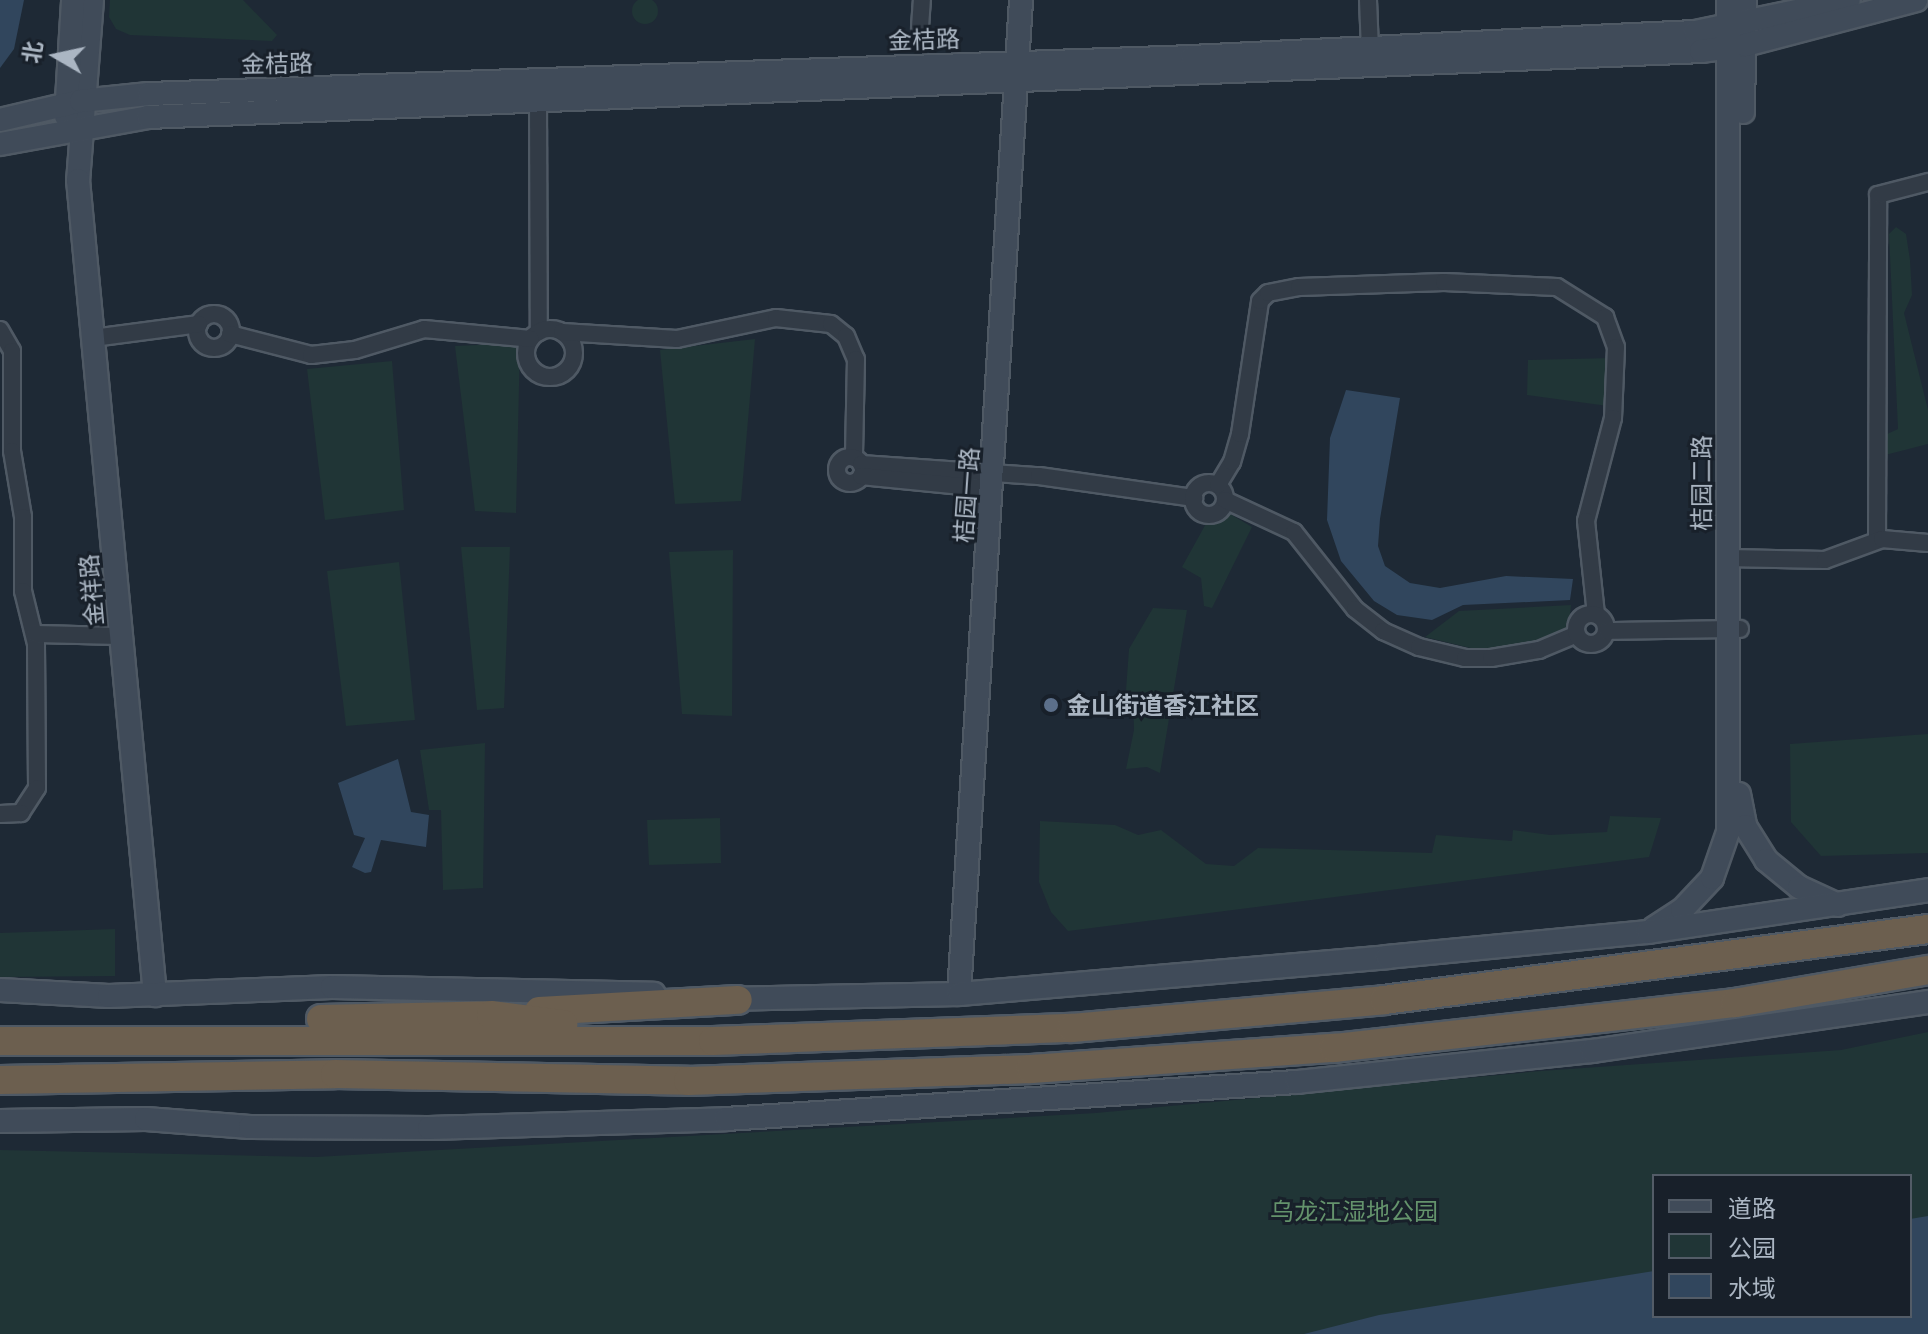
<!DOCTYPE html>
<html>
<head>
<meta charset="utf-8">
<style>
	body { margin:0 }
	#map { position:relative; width:1928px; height:1334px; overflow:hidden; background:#1e2935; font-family:Manrope,"Noto Sans SC",sans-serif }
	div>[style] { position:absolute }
	.green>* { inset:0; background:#203536 }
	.round { border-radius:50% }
	.water>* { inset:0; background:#31465d }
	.roads { filter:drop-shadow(2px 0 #4f5964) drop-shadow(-2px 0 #4f5964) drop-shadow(0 2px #4f5964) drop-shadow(0 -2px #4f5964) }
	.street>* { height:16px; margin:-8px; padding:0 8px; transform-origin:8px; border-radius:8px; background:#323b46 }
	.street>.ring { margin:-8px; padding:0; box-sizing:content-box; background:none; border:16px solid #323b46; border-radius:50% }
	.secondary>* { height:22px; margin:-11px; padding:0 11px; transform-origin:11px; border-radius:11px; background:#404b59 }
	.highway>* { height:28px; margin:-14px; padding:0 14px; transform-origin:14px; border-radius:14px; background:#6c5f4f }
	.dots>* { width:22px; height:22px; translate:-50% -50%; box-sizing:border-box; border:4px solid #18202a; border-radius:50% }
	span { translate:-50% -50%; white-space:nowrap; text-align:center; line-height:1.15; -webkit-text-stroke:6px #18202a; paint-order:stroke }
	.street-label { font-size:24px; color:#abb6c3 }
	.poi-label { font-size:24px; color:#abb6c3; font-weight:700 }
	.left { translate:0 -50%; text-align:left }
	.park-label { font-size:24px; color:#64936c }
	.legend { position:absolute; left:1652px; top:1174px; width:260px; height:144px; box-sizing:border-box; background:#18202a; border:2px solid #535c67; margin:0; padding:10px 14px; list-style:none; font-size:24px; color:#abb6c3 }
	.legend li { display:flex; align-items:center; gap:16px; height:40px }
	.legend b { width:40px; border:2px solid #535c67 }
	.north { position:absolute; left:16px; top:16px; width:80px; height:80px; -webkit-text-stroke:6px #18202a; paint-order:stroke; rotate:279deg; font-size:22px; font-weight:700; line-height:32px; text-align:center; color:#abb6c3 }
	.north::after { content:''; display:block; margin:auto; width:28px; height:36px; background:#abb6c3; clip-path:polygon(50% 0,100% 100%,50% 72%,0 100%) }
</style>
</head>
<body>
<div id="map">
	<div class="green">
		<div class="round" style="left:632px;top:-2px;width:26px;height:26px"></div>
		<div style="clip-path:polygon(110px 0,243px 0,277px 35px,272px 41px,130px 35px,116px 29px,109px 17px)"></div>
		<div style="clip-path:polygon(1896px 227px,1906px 234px,1910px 260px,1912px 295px,1904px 313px,1928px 410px,1928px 444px,1885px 455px,1885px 435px,1898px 429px,1889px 234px)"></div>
		<div style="clip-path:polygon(755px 339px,741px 501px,675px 504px,660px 350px)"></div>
		<div style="clip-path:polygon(520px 343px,516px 513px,475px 511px,455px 346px)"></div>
		<div style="clip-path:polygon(1613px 358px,1608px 406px,1527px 395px,1528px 360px)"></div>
		<div style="clip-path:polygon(392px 361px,404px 510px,325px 520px,307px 369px)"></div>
		<div style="clip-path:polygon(1225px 511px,1252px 527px,1212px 608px,1204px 606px,1201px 578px,1182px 567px,1208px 520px,1218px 519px)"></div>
		<div style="clip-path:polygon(461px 547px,510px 547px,504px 708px,477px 710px)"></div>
		<div style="clip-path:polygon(733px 550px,732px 716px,682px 714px,669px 552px)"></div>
		<div style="clip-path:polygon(399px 562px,415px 720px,346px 726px,327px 571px)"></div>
		<div style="clip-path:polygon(1571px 605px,1569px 627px,1546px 643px,1479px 650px,1425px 637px,1459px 611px)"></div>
		<div style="clip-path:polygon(1153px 608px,1187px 610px,1160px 773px,1147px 767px,1126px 769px,1134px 730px,1133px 699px,1126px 690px,1129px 649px)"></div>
		<div style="clip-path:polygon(1928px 734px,1928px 853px,1821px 856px,1791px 822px,1790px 744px)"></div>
		<div style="clip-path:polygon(485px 743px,483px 888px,443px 890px,441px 810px,429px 810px,420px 750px)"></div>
		<div style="clip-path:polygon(1610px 816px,1661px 818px,1649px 857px,1068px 931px,1051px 912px,1039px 882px,1040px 821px,1115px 825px,1138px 835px,1161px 830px,1206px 864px,1234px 866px,1258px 848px,1432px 853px,1436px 835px,1512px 841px,1513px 830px,1550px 835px,1607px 832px)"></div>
		<div style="clip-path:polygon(720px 818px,721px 863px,649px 865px,647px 820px)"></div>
		<div style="clip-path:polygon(115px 929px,115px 976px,0 977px,0 933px)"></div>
		<div style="clip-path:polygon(1928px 1032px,1928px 1233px,1910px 1236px,1910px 1176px,1654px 1176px,1654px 1288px,1359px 1334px,0 1334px,0 1150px,316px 1157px,1096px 1113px,1541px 1071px,1841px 1050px)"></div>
	</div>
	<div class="water">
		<div style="clip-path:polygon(0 0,24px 0,14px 49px,0 68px)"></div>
		<div style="clip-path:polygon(1346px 390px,1400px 398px,1380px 519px,1378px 546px,1385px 566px,1410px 583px,1440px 588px,1506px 576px,1573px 579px,1570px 600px,1463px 605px,1432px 620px,1397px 615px,1374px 601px,1341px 561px,1327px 520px,1330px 438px)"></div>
		<div style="clip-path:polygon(398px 759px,411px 812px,429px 815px,426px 847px,381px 840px,371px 872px,365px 873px,352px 867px,365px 838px,354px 835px,338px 783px)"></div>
		<div style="clip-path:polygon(1928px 1216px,1928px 1334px,1304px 1334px,1379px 1315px,1654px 1271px,1654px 1316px,1910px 1316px,1910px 1219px)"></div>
	</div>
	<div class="roads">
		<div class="street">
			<div style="left:1368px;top:0;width:49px;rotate:87.7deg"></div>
			<div style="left:920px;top:27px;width:27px;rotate:-86deg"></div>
			<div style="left:538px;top:100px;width:232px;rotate:89.8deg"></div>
			<div class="ring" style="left:197px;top:314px;width:18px;height:18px"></div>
			<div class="ring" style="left:526px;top:329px;width:32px;height:32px"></div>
			<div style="left:0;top:330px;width:24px;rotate:60deg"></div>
			<div style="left:12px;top:351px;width:100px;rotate:90deg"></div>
			<div style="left:12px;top:451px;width:67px;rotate:80.5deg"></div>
			<div style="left:23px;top:517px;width:74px;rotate:90deg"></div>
			<div style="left:23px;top:591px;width:55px;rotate:76.2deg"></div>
			<div style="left:36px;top:644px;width:144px;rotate:89.6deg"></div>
			<div style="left:37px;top:788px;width:30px;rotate:123deg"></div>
			<div style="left:21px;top:813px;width:21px;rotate:177deg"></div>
			<div style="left:562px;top:332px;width:115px;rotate:3.5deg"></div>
			<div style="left:677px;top:339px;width:101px;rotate:-12deg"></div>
			<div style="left:776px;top:318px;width:55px;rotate:6.2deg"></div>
			<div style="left:831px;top:324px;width:19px;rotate:39deg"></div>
			<div style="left:846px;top:336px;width:25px;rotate:67deg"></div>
			<div style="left:856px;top:359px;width:99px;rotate:91.2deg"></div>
			<div style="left:230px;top:334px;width:84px;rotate:14.5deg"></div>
			<div style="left:311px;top:355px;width:44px;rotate:-6.5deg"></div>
			<div style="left:355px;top:350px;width:72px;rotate:-16.9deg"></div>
			<div style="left:424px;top:329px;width:107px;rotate:5.3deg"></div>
			<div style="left:93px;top:338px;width:107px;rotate:-7.5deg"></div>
			<div class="ring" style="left:837px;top:457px;width:10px;height:10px"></div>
			<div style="left:861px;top:464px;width:178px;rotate:3.9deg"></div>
			<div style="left:1039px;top:476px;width:157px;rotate:8.1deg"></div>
			<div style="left:861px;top:476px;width:132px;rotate:5.7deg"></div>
			<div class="ring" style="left:1193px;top:483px;width:16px;height:16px"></div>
			<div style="left:1218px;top:485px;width:27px;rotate:-59deg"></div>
			<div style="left:1232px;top:462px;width:29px;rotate:-74deg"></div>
			<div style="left:1240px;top:434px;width:134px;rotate:-81.4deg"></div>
			<div style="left:1260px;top:301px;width:11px;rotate:-45deg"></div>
			<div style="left:1268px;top:293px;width:32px;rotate:-11deg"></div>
			<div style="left:1299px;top:287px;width:145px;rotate:-2deg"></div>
			<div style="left:1444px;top:282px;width:113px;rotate:2.5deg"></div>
			<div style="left:1557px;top:287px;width:57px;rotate:32deg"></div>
			<div style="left:1605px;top:317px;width:32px;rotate:70deg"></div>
			<div style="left:1616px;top:347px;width:71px;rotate:92.4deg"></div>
			<div style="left:1613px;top:418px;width:106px;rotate:104.7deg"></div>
			<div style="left:1586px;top:521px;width:94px;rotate:83.9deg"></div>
			<div style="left:1225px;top:500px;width:76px;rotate:24.9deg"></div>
			<div style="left:1294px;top:532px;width:98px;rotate:51.6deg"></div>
			<div style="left:1355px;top:609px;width:36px;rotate:38deg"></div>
			<div style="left:1383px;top:631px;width:39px;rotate:24deg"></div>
			<div style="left:1419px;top:647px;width:47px;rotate:13.4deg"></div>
			<div style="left:1465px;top:658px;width:26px"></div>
			<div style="left:1491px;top:658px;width:49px;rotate:-9.5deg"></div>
			<div style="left:1539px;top:650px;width:41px;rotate:-22.8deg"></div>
			<div style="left:1877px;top:540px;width:345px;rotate:-89.8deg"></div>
			<div style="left:1878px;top:195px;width:52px;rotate:-14.6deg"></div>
			<div style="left:1727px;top:558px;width:98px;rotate:1.2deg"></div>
			<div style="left:1825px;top:560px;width:61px;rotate:-20.2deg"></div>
			<div style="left:1882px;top:539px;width:46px;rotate:5deg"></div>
			<div class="ring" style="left:1576px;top:614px;width:14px;height:14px"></div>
			<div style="left:1607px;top:631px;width:133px;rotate:-0.9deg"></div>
			<div style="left:35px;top:634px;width:86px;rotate:1.3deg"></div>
		</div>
		<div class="secondary">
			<div style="left:92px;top:0;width:181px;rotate:94.4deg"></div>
			<div style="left:78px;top:180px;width:819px;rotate:84.6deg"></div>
			<div style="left:1743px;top:112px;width:112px;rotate:-89deg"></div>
			<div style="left:66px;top:116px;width:116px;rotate:-86.5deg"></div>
			<div style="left:0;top:120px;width:83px;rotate:-13.2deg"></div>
			<div style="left:81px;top:101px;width:68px;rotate:-5.9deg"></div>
			<div style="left:149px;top:94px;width:1044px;rotate:-2.03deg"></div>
			<div style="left:1192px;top:57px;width:504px;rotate:-2.85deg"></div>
			<div style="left:1695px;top:32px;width:157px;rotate:-11.7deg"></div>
			<div style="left:0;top:144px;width:150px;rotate:-10.3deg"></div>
			<div style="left:148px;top:117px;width:1554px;rotate:-2.43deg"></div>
			<div style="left:1701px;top:51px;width:44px;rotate:-7.8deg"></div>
			<div style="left:1745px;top:45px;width:177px;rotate:-14.7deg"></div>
			<div style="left:1739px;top:794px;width:33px;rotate:79deg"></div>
			<div style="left:1745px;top:826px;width:40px;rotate:58deg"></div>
			<div style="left:1766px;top:860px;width:43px;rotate:39.3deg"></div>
			<div style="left:1799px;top:887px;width:43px;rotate:24.8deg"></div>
			<div style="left:1654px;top:928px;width:33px;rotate:-33deg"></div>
			<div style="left:1682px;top:910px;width:44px;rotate:-46.8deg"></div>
			<div style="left:1712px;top:878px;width:49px;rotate:-70.8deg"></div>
			<div style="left:1728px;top:832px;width:832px;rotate:-90deg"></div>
			<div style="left:0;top:990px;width:109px;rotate:3.2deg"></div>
			<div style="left:109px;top:996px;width:223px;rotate:-2.3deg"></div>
			<div style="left:332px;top:987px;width:322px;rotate:1.2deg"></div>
			<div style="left:959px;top:994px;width:996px;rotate:-86.43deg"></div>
			<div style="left:724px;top:999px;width:235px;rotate:-1.2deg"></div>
			<div style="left:959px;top:994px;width:430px;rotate:-4.9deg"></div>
			<div style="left:1387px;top:957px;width:262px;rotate:-5.5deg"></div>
			<div style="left:1648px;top:932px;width:283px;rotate:-8.5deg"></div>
			<div style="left:0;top:1121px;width:146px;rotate:-0.8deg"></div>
			<div style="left:146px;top:1119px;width:104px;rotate:4.4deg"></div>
			<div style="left:250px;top:1127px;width:179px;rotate:0.3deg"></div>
			<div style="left:429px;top:1128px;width:297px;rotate:-1.7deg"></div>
			<div style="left:726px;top:1119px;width:572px;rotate:-3.71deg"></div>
			<div style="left:1297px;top:1082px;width:297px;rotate:-6deg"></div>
			<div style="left:1592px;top:1051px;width:340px;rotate:-8.3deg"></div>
		</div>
		<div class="highway">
			<div style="left:539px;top:1011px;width:199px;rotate:-3.2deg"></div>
			<div style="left:321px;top:1019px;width:170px;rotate:-1.3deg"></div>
			<div style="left:491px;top:1015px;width:73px;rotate:7.1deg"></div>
			<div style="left:0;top:1041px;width:713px"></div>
			<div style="left:713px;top:1041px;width:359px;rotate:-2.1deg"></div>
			<div style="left:1072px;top:1028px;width:313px;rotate:-5.1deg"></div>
			<div style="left:1384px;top:1000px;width:549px;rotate:-7.44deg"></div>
			<div style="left:0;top:1080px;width:335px;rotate:-1deg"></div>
			<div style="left:335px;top:1074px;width:353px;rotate:1.1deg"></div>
			<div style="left:688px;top:1081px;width:343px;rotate:-2deg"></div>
			<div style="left:1031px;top:1069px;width:304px;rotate:-4deg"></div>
			<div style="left:1334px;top:1048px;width:404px;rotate:-6.4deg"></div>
			<div style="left:1735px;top:1003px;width:196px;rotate:-9.7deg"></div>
		</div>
	</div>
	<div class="dots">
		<div style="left:1051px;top:705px;background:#5c6f8a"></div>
	</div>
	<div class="street-label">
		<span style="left:924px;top:39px;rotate:-2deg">金桔路</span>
		<span style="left:277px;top:63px;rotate:-1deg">金桔路</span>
		<span style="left:1701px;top:483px;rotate:-90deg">桔园二路</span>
		<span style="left:966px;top:495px;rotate:-86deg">桔园一路</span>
		<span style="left:91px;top:590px;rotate:-95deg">金祥路</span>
	</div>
	<div class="poi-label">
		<span class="left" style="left:1067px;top:705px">金山街道香江社区</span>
	</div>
	<div class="park-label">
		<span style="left:1354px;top:1211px">乌龙江湿地公园</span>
	</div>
	<ul class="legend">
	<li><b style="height:10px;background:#404b59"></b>道路</li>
	<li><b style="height:22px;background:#203536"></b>公园</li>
	<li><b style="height:22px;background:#31465d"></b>水域</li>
	</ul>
	<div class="north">北</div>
</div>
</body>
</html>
